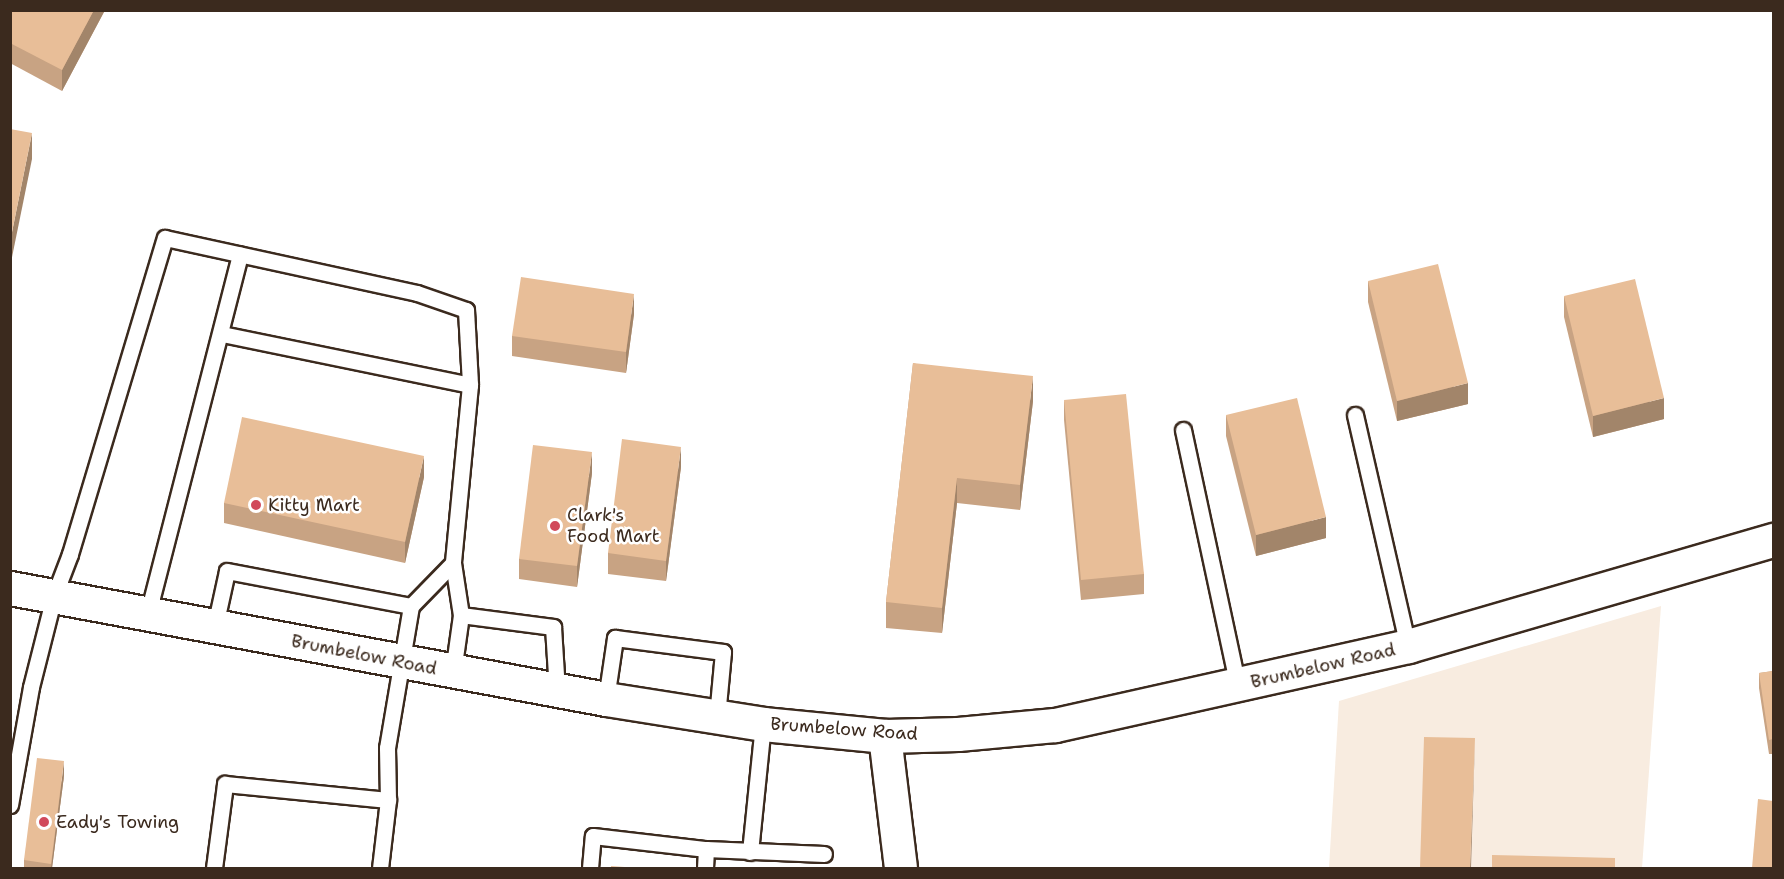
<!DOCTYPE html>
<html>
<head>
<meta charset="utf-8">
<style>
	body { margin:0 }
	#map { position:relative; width:1784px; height:879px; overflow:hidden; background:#fff; font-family:"Shantell Sans",sans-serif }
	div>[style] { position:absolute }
	.built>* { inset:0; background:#f8ece0 }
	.roads { filter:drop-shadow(2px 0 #3b2a1e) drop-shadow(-2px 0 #3b2a1e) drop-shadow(0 2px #3b2a1e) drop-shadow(0 -2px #3b2a1e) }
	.lane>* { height:15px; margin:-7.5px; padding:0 7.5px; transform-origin:7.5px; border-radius:7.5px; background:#fff }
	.street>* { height:32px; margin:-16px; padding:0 16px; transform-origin:16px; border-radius:16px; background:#fff }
	.secondary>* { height:33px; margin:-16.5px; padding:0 16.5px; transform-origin:16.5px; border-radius:16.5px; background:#fff }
	.wall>* { inset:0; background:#c8a383 }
	.shaded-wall>* { inset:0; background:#a2856a }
	.building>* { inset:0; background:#e8be98 }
	.dots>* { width:16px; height:16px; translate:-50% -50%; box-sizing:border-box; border:3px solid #fff; border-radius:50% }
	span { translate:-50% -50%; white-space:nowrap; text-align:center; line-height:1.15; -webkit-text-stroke:5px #fff; paint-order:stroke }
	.poi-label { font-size:18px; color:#3b2a1e }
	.left { translate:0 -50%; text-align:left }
	.street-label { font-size:18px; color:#3b2a1e }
	.frame { position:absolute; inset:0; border:12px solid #3b2a1e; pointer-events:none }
</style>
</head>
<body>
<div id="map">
	<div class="built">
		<div style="clip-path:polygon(1661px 606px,1642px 868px,1329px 868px,1339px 701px)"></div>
	</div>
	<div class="roads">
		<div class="lane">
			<div style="left:222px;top:334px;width:253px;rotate:11.6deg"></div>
			<div style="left:1355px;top:415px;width:237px;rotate:77.1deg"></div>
			<div style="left:1183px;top:430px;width:262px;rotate:77.9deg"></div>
			<div style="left:411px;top:606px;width:60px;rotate:-45.7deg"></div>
			<div style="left:148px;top:613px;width:370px;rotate:-75.6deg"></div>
			<div style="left:461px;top:615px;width:93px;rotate:7.4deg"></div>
			<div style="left:553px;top:627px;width:64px;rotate:86.4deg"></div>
			<div style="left:215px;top:626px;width:56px;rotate:-77.7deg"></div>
			<div style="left:227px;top:571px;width:187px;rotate:10.8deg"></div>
			<div style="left:411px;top:606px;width:144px;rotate:99.6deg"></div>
			<div style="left:387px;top:748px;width:52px;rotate:88.9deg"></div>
			<div style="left:388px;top:800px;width:68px;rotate:96.7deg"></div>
			<div style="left:606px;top:699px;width:62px;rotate:-81.6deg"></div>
			<div style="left:615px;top:638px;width:109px;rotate:7.4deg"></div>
			<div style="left:723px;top:652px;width:65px;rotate:95.3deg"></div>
			<div style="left:10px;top:805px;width:120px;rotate:-79.9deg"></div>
			<div style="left:31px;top:687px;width:94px;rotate:-75.8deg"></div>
			<div style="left:54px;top:596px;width:45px;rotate:-69.1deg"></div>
			<div style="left:70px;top:554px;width:330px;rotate:-73.3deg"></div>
			<div style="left:165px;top:238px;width:258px;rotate:12.3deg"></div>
			<div style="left:417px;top:293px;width:52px;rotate:19.1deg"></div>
			<div style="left:466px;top:310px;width:75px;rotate:86.9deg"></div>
			<div style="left:470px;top:385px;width:179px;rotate:95.5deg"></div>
			<div style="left:453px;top:563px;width:53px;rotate:81.3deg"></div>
			<div style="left:461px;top:615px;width:58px;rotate:98deg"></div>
			<div style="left:750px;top:852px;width:129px;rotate:-84.2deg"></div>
			<div style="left:214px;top:868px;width:85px;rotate:-82.5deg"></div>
			<div style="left:225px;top:784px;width:164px;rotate:5.6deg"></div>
			<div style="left:590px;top:868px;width:32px;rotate:-85deg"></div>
			<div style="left:593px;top:836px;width:114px;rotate:6.6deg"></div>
			<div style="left:706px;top:849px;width:118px;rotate:2.4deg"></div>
			<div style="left:705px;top:868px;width:19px;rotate:-87deg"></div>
		</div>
		<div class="street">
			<div style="left:885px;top:736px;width:133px;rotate:83.1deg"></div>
		</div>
		<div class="secondary">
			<div style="left:10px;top:588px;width:606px;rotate:10.55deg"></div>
			<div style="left:606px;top:699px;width:159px;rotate:9deg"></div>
			<div style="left:763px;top:724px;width:123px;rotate:5.6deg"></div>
			<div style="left:885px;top:736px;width:73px;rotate:-1.6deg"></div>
			<div style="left:958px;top:734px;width:97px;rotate:-5.3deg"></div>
			<div style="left:1055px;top:725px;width:362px;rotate:-12.6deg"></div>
			<div style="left:1408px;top:646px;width:381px;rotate:-16.2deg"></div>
		</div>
	</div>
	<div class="wall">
		<div style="clip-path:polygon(10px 10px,105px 10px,62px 91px,10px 63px)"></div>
		<div style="clip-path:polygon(1368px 281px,1468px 404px,1397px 421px,1368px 302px)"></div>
		<div style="clip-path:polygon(1564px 296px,1664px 419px,1593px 437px,1564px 317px)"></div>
		<div style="clip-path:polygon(634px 314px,626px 373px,512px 356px,512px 336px)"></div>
		<div style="clip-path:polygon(913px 363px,1033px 401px,1020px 510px,957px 503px,942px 633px,886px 628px,886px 602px)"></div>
		<div style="clip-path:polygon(1064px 400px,1144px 574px,1144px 594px,1081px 600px,1064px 420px)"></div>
		<div style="clip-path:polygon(1226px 415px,1326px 538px,1256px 556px,1226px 436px)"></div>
		<div style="clip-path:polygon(681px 467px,666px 581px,608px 574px,608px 553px)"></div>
		<div style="clip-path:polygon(592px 473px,577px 587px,519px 579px,519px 559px)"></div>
		<div style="clip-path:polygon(424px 477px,405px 563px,224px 523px,224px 503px)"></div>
		<div style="clip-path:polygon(1773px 671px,1773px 754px,1769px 754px,1759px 688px,1759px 673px)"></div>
		<div style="clip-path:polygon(64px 776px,52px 868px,24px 868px,24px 860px)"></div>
	</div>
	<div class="shaded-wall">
		<div style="clip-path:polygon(94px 10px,105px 10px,62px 91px,62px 70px)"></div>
		<div style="clip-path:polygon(32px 133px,32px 159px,10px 267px,10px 242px)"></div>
		<div style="clip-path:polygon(634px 294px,634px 314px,626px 373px,626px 352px)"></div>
		<div style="clip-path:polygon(1033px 376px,1033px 401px,1020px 510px,1020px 485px)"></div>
		<div style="clip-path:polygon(1468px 383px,1468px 404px,1397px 421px,1397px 401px)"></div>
		<div style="clip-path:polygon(1664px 398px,1664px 419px,1593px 437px,1593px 416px)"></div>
		<div style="clip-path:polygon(681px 447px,681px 467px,666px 581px,666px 561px)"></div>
		<div style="clip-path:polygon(592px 452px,592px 473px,577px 587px,577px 566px)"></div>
		<div style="clip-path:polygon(424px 456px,424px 477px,405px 563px,405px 542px)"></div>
		<div style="clip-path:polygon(957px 478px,957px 503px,942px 633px,942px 608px)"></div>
		<div style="clip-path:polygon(1326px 517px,1326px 538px,1256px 556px,1256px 535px)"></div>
		<div style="clip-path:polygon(1475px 738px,1471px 868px,1470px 868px)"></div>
		<div style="clip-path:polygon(64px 761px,64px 776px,52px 868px,51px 868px)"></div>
	</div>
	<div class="building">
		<div style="clip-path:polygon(10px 10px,94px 10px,62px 70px,10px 43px)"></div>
		<div style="clip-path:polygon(10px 129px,32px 133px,10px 242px)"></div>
		<div style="clip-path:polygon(1438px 264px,1468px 383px,1397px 401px,1368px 281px)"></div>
		<div style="clip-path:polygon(521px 277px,634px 294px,626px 352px,512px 336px)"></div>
		<div style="clip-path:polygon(1635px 279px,1664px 398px,1593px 416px,1564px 296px)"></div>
		<div style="clip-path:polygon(913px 363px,1033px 376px,1020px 485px,957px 478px,942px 608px,886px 602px)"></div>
		<div style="clip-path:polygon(1126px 394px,1144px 574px,1081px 580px,1064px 400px)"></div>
		<div style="clip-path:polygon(1297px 398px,1326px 517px,1256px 535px,1226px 415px)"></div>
		<div style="clip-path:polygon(242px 417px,424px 456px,405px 542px,224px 503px)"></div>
		<div style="clip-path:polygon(622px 439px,681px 447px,666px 561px,608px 553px)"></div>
		<div style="clip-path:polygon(533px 445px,592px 452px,577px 566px,519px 559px)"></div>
		<div style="clip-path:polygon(1773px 671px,1773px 739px,1769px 740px,1759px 673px)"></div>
		<div style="clip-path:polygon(1424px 737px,1475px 738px,1470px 868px,1420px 868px)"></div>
		<div style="clip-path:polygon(37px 758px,64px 761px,51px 864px,24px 860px)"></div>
		<div style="clip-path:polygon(1758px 799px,1773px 801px,1773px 868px,1752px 868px)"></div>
		<div style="clip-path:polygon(1492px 855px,1615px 858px,1615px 868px,1492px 868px)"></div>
		<div style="clip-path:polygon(611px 866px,638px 868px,611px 868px)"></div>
	</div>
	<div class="dots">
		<div style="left:256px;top:505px;background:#d1495b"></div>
		<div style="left:555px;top:526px;background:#d1495b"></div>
		<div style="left:44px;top:822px;background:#d1495b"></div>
	</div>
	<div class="poi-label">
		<span class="left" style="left:268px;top:505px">Kitty Mart</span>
		<span class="left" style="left:567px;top:526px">Clark's<br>Food Mart</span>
		<span class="left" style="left:56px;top:822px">Eady's Towing</span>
	</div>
	<div class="street-label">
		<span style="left:364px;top:655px;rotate:11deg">Brumbelow Road</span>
		<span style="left:1323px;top:666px;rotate:-13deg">Brumbelow Road</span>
		<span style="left:844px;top:729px;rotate:4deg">Brumbelow Road</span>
	</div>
	<div class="frame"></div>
</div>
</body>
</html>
